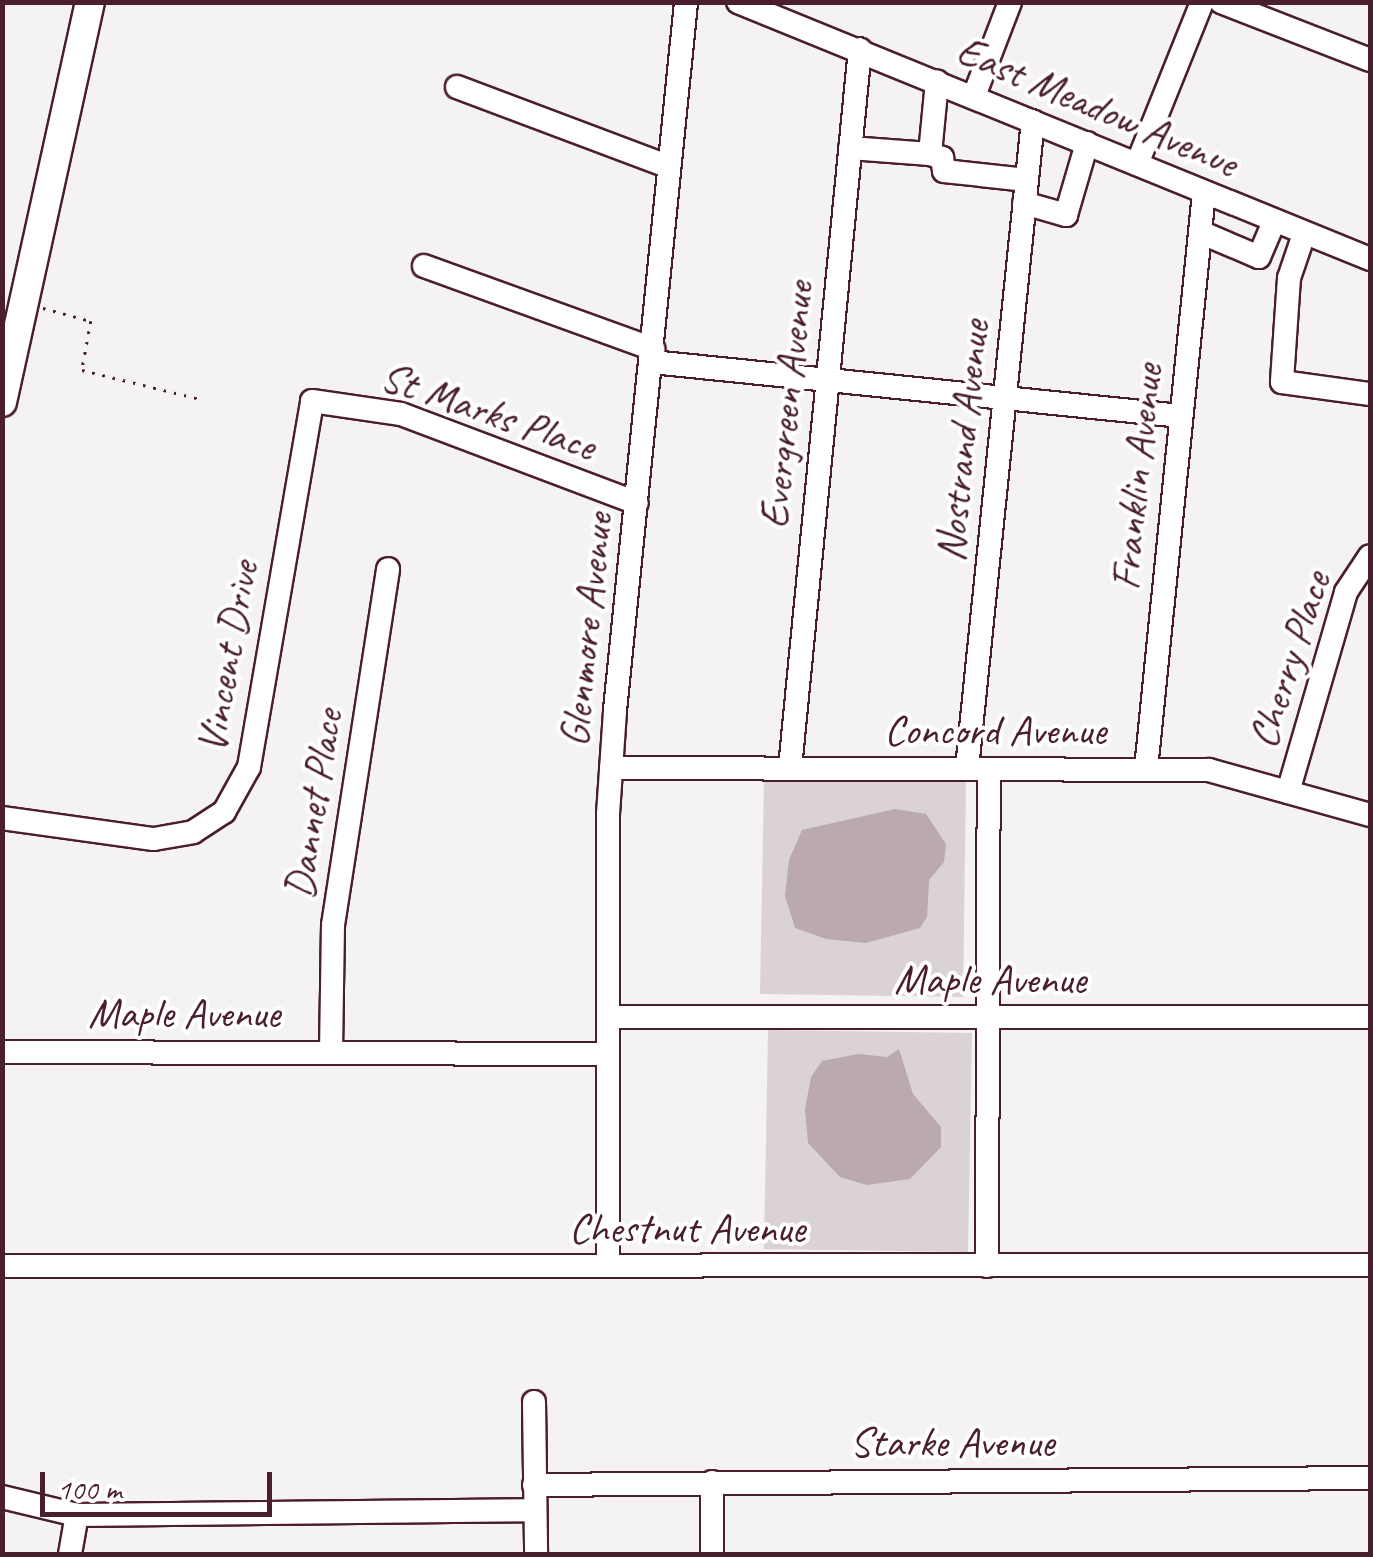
<!DOCTYPE html>
<html>
<head>
<meta charset="utf-8">
<style>
	body { margin:0 }
	#map { position:relative; width:1373px; height:1557px; overflow:hidden; background:#f4f2f2; font-family:Caveat,sans-serif }
	div>[style] { position:absolute }
	.green>* { inset:0; background:#dbd2d5 }
	.water>* { inset:0; background:#baa9ae }
	.path>* { height:2.5px; margin-top:-1.25px; transform-origin:0; background:repeating-linear-gradient(90deg,#4a1f2b 0 2.5px,transparent 0 10.5px) }
	.roads { filter:drop-shadow(2px 0 #4a1f2b) drop-shadow(-2px 0 #4a1f2b) drop-shadow(0 2px #4a1f2b) drop-shadow(0 -2px #4a1f2b) }
	.minor>* { height:22px; margin:-11px; padding:0 11px; transform-origin:11px; border-radius:11px; background:#fff }
	.major>* { height:28px; margin:-14px; padding:0 14px; transform-origin:14px; border-radius:14px; background:#fff }
	span { translate:-50% -50%; white-space:nowrap; text-align:center; line-height:1.15; -webkit-text-stroke:8px #fff; paint-order:stroke }
	.street-label { font-size:42px; color:#4a1f2b }
	.frame { position:absolute; inset:0; border:5px solid #4a1f2b; pointer-events:none }
	.scale { position:absolute; left:40px; top:1472px; width:232px; height:45px; box-sizing:border-box; border:5px solid #4a1f2b; border-top:0; padding-left:12px; font-size:30px; line-height:35px; white-space:nowrap; color:#4a1f2b; -webkit-text-stroke:8px #fff; paint-order:stroke }
</style>
</head>
<body>
<div id="map">
	<div class="green">
		<div style="clip-path:polygon(764px 779px,966px 781px,963px 997px,760px 994px)"></div>
		<div style="clip-path:polygon(768px 1030px,972px 1033px,968px 1252px,764px 1249px)"></div>
	</div>
	<div class="water">
		<div style="clip-path:polygon(895px 809px,926px 814px,946px 844px,944px 862px,929px 880px,927px 917px,920px 928px,866px 943px,826px 939px,795px 928px,785px 896px,789px 860px,802px 830px)"></div>
		<div style="clip-path:polygon(899px 1049px,913px 1094px,941px 1127px,941px 1147px,910px 1179px,867px 1185px,840px 1177px,808px 1143px,805px 1109px,811px 1077px,822px 1061px,858px 1054px,887px 1057px)"></div>
	</div>
	<div class="path">
		<div style="left:43px;top:308px;width:50px;rotate:15.2deg"></div>
		<div style="left:91px;top:321px;width:50px;rotate:100.4deg"></div>
		<div style="left:82px;top:370px;width:122px;rotate:13.8deg"></div>
	</div>
	<div class="roads">
		<div class="minor">
			<div style="left:738px;top:2px;width:682px;rotate:22.13deg"></div>
			<div style="left:1221px;top:2px;width:160px;rotate:21.3deg"></div>
			<div style="left:457px;top:87px;width:224px;rotate:20.6deg"></div>
			<div style="left:974px;top:96px;width:101px;rotate:-69deg"></div>
			<div style="left:850px;top:148px;width:80px;rotate:4.3deg"></div>
			<div style="left:930px;top:154px;width:13px;rotate:18deg"></div>
			<div style="left:942px;top:158px;width:13px;rotate:81deg"></div>
			<div style="left:944px;top:171px;width:83px;rotate:6.2deg"></div>
			<div style="left:930px;top:154px;width:73px;rotate:-84.5deg"></div>
			<div style="left:1137px;top:164px;width:175px;rotate:-68.1deg"></div>
			<div style="left:1024px;top:203px;width:44px;rotate:15.9deg"></div>
			<div style="left:1066px;top:215px;width:75px;rotate:-73.7deg"></div>
			<div style="left:1200px;top:232px;width:64px;rotate:23deg"></div>
			<div style="left:1259px;top:257px;width:39px;rotate:-67deg"></div>
			<div style="left:1304px;top:234px;width:46px;rotate:108.8deg"></div>
			<div style="left:1289px;top:278px;width:104px;rotate:93.9deg"></div>
			<div style="left:1282px;top:382px;width:89px;rotate:7.8deg"></div>
			<div style="left:424px;top:266px;width:244px;rotate:19.9deg"></div>
			<div style="left:652px;top:362px;width:532px;rotate:5.83deg"></div>
			<div style="left:611px;top:768px;width:598px;rotate:0.19deg"></div>
			<div style="left:1209px;top:770px;width:167px;rotate:15.6deg"></div>
			<div style="left:790px;top:768px;width:722px;rotate:-84.44deg"></div>
			<div style="left:967px;top:768px;width:650px;rotate:-84.18deg"></div>
			<div style="left:1146px;top:769px;width:579px;rotate:-84.25deg"></div>
			<div style="left:1288px;top:792px;width:208px;rotate:-73.8deg"></div>
			<div style="left:1346px;top:592px;width:43px;rotate:-56.3deg"></div>
			<div style="left:2px;top:818px;width:153px;rotate:7.9deg"></div>
			<div style="left:154px;top:839px;width:40px;rotate:-10deg"></div>
			<div style="left:193px;top:832px;width:37px;rotate:-33deg"></div>
			<div style="left:224px;top:812px;width:51px;rotate:-60.9deg"></div>
			<div style="left:249px;top:767px;width:371px;rotate:-80.2deg"></div>
			<div style="left:312px;top:401px;width:90px;rotate:8.3deg"></div>
			<div style="left:401px;top:414px;width:252px;rotate:20.7deg"></div>
			<div style="left:609px;top:1017px;width:761px"></div>
			<div style="left:2px;top:1052px;width:604px;rotate:0.19deg"></div>
			<div style="left:331px;top:1052px;width:127px;rotate:-89.1deg"></div>
			<div style="left:333px;top:925px;width:360px;rotate:-81.2deg"></div>
			<div style="left:2px;top:1266px;width:1368px;rotate:-0.04deg"></div>
			<div style="left:608px;top:1266px;width:452px;rotate:-90deg"></div>
			<div style="left:608px;top:814px;width:104px;rotate:-86.1deg"></div>
			<div style="left:615px;top:710px;width:712px;rotate:-84.27deg"></div>
			<div style="left:987px;top:1266px;width:495px;rotate:-89.8deg"></div>
			<div style="left:534px;top:1402px;width:152px;rotate:89.2deg"></div>
			<div style="left:712px;top:1482px;width:72px;rotate:90deg"></div>
			<div style="left:534px;top:1485px;width:836px;rotate:-0.48deg"></div>
			<div style="left:2px;top:1497px;width:77px;rotate:13.5deg"></div>
			<div style="left:77px;top:1515px;width:457px;rotate:-0.6deg"></div>
			<div style="left:70px;top:1554px;width:40px;rotate:-80deg"></div>
		</div>
		<div class="major">
			<div style="left:2px;top:402px;width:410px;rotate:-77.6deg"></div>
		</div>
	</div>
	<div class="street-label">
		<span style="left:1097px;top:107px;rotate:23deg">East Meadow Avenue</span>
		<span style="left:787px;top:405px;rotate:-84deg">Evergreen Avenue</span>
		<span style="left:488px;top:412px;rotate:19deg">St Marks Place</span>
		<span style="left:963px;top:441px;rotate:-84deg">Nostrand Avenue</span>
		<span style="left:1137px;top:477px;rotate:-84deg">Franklin Avenue</span>
		<span style="left:587px;top:630px;rotate:-84deg">Glenmore Avenue</span>
		<span style="left:228px;top:657px;rotate:-80deg">Vincent Drive</span>
		<span style="left:1290px;top:660px;rotate:-72deg">Cherry Place</span>
		<span style="left:995px;top:731px">Concord Avenue</span>
		<span style="left:314px;top:804px;rotate:-81deg">Dannet Place</span>
		<span style="left:990px;top:980px">Maple Avenue</span>
		<span style="left:184px;top:1014px">Maple Avenue</span>
		<span style="left:687px;top:1229px">Chestnut Avenue</span>
		<span style="left:952px;top:1443px">Starke Avenue</span>
	</div>
	<div class="frame"></div>
	<div class="scale">100 m</div>
</div>
</body>
</html>
